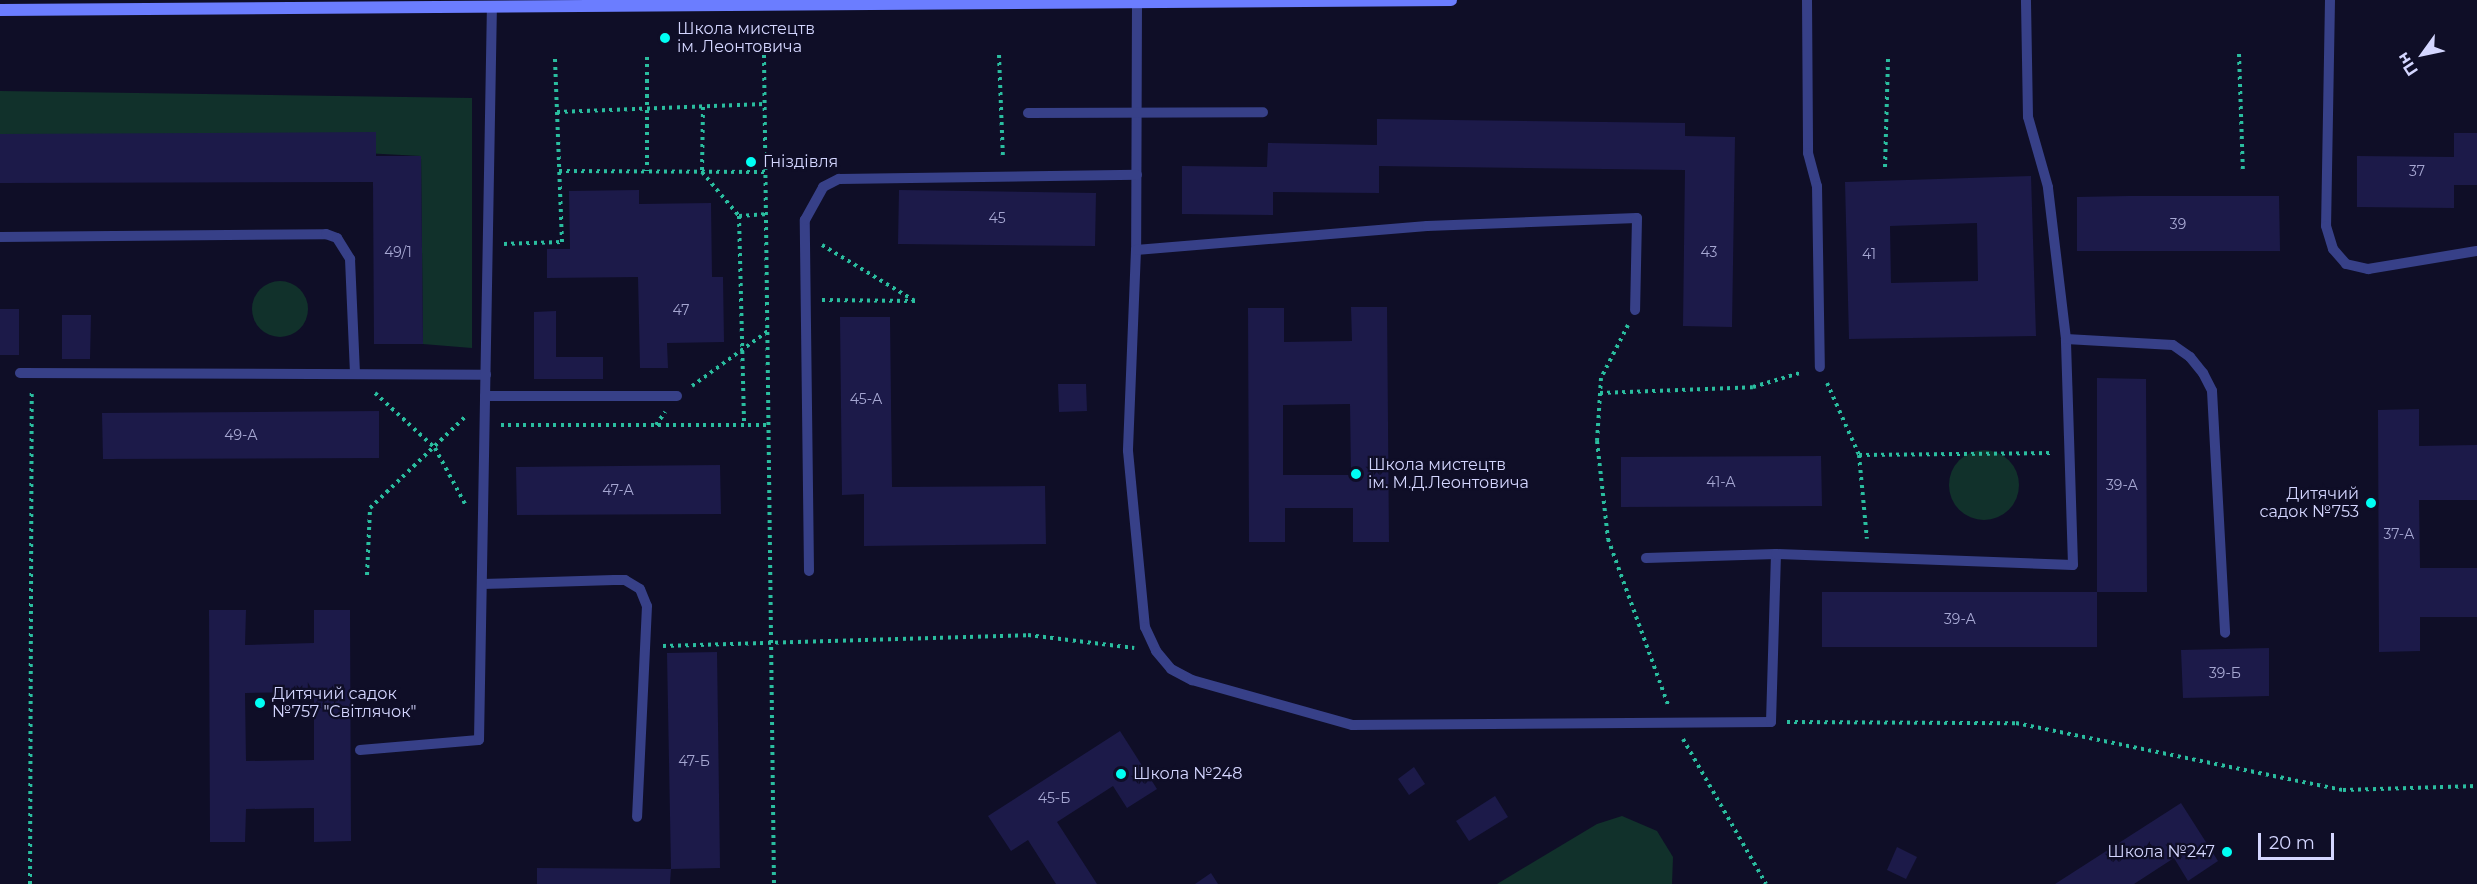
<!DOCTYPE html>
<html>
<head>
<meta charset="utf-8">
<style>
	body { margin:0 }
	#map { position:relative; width:2477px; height:884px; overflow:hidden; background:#0f0e27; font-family:Montserrat,sans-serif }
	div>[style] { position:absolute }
	.green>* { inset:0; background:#11312b }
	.round { border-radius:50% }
	.building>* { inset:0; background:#1c1a49 }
	.path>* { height:4px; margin-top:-2px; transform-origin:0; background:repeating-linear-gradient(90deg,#2abd9f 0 3px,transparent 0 7.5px) }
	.lane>* { height:10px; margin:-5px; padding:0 5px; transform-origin:5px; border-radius:5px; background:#374088 }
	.secondary>* { height:12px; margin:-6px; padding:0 6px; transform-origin:6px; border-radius:6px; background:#6b7dff }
	.dots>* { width:16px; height:16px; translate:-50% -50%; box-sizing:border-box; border:3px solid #0f0e27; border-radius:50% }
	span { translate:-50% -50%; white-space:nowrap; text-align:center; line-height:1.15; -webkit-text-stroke:4.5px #0f0e27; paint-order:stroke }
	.number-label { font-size:14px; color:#a6a7d2 }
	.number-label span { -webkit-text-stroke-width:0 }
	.poi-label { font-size:16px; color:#d4d6ff }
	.left { translate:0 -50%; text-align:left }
	.right { translate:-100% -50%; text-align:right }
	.north { position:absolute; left:2393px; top:24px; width:60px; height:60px; -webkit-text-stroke:4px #0f0e27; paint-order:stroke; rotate:237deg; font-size:16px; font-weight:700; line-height:24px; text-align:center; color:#d4d6ff }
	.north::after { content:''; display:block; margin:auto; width:21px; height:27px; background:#d4d6ff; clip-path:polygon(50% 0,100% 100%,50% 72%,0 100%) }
	.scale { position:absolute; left:2258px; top:833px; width:76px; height:27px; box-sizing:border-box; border:3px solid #d4d6ff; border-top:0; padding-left:8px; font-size:18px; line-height:21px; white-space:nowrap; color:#d4d6ff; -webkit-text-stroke:4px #0f0e27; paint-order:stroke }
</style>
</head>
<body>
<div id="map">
	<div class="green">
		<div style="clip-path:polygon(0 91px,472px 98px,472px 348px,423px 344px,421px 156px,0 134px)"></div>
		<div class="round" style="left:252px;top:281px;width:56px;height:56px"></div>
		<div class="round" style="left:1949px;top:450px;width:70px;height:70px"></div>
		<div style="clip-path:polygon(1622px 816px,1657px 831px,1673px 857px,1672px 884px,1497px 884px,1597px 824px)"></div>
	</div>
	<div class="building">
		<div style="clip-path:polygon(1377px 119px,1685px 123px,1685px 136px,1735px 137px,1732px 327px,1683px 326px,1685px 170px,1379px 166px,1379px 193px,1273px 192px,1273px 215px,1182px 214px,1182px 166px,1267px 167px,1268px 143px,1377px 145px)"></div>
		<div style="clip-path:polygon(376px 132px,376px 156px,421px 156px,423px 344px,374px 344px,373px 182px,0 183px,0 134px)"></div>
		<div style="clip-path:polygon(2454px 133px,2477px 133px,2477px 185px,2454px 185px,2454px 208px,2357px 207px,2357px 156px,2454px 157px)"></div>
		<div style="clip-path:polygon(evenodd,2031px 176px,2036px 336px,1849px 339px,1845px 182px,2031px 176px,1977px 223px,1978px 281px,1891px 283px,1890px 226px,1977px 223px)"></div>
		<div style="clip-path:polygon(639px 190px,639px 204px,711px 203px,712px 277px,723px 277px,724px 342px,667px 343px,668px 368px,640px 368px,638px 277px,547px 278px,547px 249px,570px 249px,569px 191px)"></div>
		<div style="clip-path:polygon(899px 190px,1096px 193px,1095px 246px,898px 244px)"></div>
		<div style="clip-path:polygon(2128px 196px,2279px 196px,2280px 251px,2077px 251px,2077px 197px)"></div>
		<div style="clip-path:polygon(evenodd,1351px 307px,1387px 307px,1389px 542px,1353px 542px,1353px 508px,1285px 508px,1285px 542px,1249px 542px,1248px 308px,1284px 308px,1284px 342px,1352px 341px,1351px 307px,1350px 404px,1351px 475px,1283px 475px,1283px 405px,1350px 404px)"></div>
		<div style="clip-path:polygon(0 309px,19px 309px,19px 355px,0 355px)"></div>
		<div style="clip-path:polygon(556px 311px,556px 357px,603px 357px,603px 379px,534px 379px,534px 312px)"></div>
		<div style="clip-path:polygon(62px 315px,91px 315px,90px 359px,62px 359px)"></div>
		<div style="clip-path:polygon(840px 317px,890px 317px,892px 487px,1045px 486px,1046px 544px,864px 546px,864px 494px,842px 495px)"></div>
		<div style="clip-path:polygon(2097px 378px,2146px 379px,2147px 592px,2097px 592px,2097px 647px,1822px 647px,1822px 592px,2097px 592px)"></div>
		<div style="clip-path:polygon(1058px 384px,1086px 384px,1087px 411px,1059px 412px)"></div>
		<div style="clip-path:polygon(2419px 409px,2419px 446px,2477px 445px,2477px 500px,2419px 500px,2420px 568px,2477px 568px,2477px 617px,2420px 617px,2420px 651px,2379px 652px,2378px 410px)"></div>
		<div style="clip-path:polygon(379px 411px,379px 458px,103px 459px,102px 413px)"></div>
		<div style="clip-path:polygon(1821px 456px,1822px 506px,1621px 507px,1621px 457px)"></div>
		<div style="clip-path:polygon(720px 465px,721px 514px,517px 515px,516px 467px)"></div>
		<div style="clip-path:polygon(evenodd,209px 610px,246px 610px,245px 645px,314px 643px,314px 610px,350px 610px,351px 841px,314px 842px,314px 808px,246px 809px,245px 842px,210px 842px,209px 610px,314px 692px,314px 760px,246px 761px,245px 693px,314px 692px)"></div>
		<div style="clip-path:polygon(2269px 648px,2269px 696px,2183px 698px,2181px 650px)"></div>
		<div style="clip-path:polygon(717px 652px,720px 868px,671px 869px,667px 653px)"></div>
		<div style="clip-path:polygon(1120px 731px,1157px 789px,1127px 808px,1113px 786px,1057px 822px,1097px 884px,1056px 884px,1028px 840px,1011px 851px,988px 816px)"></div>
		<div style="clip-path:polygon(1414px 767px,1425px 784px,1409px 795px,1398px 779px)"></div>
		<div style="clip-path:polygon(1495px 796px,1508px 817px,1469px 841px,1456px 821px)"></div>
		<div style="clip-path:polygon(2181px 803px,2218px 861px,2188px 881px,2174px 858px,2134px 884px,2055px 884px)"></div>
		<div style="clip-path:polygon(1897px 847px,1917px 857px,1906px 879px,1887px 870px)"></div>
		<div style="clip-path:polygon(537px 868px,671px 869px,670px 884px,537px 884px)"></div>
		<div style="clip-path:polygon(1211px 873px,1218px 884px,1195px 884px)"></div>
	</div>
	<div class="path">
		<div style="left:2239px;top:54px;width:119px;rotate:88.1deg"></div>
		<div style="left:764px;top:55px;width:829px;rotate:89.31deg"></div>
		<div style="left:999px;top:55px;width:103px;rotate:87.8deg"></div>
		<div style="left:647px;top:57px;width:114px;rotate:90deg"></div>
		<div style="left:703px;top:107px;width:65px;rotate:90.9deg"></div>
		<div style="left:702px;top:172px;width:57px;rotate:49.9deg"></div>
		<div style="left:739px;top:216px;width:209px;rotate:88.6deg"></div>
		<div style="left:557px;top:112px;width:208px;rotate:-2.2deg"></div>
		<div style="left:1885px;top:167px;width:108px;rotate:-88.4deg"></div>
		<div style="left:559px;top:171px;width:208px;rotate:0.3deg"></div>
		<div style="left:739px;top:216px;width:28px;rotate:-4deg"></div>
		<div style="left:504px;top:244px;width:58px;rotate:-2deg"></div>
		<div style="left:562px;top:242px;width:184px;rotate:-92.2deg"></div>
		<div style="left:822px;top:245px;width:109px;rotate:31.1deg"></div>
		<div style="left:915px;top:301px;width:93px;rotate:-179.4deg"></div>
		<div style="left:1628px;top:325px;width:59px;rotate:117deg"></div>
		<div style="left:1601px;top:378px;width:63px;rotate:93.6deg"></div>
		<div style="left:1597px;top:441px;width:99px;rotate:83.6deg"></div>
		<div style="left:1608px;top:539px;width:177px;rotate:70.1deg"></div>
		<div style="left:1827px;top:383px;width:79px;rotate:66deg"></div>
		<div style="left:1859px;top:455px;width:84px;rotate:84.6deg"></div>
		<div style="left:692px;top:386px;width:94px;rotate:-35.9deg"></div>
		<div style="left:375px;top:393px;width:81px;rotate:42.5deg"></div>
		<div style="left:435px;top:448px;width:64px;rotate:61.8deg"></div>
		<div style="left:1600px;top:393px;width:153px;rotate:-2.2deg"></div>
		<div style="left:1753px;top:387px;width:52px;rotate:-16.7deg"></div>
		<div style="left:501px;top:425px;width:269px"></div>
		<div style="left:656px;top:425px;width:16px;rotate:-55deg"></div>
		<div style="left:1859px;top:455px;width:194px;rotate:-0.6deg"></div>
		<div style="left:367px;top:575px;width:67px;rotate:-87.4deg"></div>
		<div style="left:370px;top:508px;width:133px;rotate:-43.8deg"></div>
		<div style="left:663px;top:646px;width:365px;rotate:-1.7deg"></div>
		<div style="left:1028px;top:635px;width:107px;rotate:7deg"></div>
		<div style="left:1787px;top:722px;width:229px;rotate:0.3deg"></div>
		<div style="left:2016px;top:723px;width:334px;rotate:11.6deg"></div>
		<div style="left:2343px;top:790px;width:134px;rotate:-1.7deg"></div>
		<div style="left:1683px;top:739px;width:167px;rotate:60.2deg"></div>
		<div style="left:30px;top:884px;width:494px;rotate:-89.8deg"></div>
	</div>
	<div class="lane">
		<div style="left:1807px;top:0;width:153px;rotate:89.6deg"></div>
		<div style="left:1808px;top:153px;width:34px;rotate:75deg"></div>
		<div style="left:1817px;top:186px;width:181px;rotate:89.1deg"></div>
		<div style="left:2330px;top:0;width:226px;rotate:91deg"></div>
		<div style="left:2326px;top:226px;width:24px;rotate:73deg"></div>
		<div style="left:2333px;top:249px;width:20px;rotate:49deg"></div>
		<div style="left:2346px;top:264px;width:23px;rotate:13deg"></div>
		<div style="left:2368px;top:269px;width:110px;rotate:-9.4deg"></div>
		<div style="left:1137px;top:2px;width:248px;rotate:90.2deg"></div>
		<div style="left:1136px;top:250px;width:201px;rotate:92.3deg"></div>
		<div style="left:1128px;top:451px;width:177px;rotate:84.5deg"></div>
		<div style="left:1145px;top:627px;width:26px;rotate:65deg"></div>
		<div style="left:1156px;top:651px;width:23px;rotate:50deg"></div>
		<div style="left:1171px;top:669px;width:24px;rotate:28deg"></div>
		<div style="left:1192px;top:680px;width:166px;rotate:15.7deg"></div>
		<div style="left:1352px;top:725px;width:419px;rotate:-0.4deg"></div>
		<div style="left:1771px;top:722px;width:168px;rotate:-88.3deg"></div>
		<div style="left:1028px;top:113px;width:235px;rotate:-0.2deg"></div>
		<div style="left:0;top:237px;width:326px;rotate:-0.5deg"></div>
		<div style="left:326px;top:234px;width:12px;rotate:20deg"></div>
		<div style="left:337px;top:238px;width:25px;rotate:58deg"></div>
		<div style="left:350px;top:259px;width:115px;rotate:87.5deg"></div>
		<div style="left:1136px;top:250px;width:292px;rotate:-4.7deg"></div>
		<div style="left:1427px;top:226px;width:210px;rotate:-2.2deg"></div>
		<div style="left:1637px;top:218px;width:92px;rotate:91.2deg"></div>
		<div style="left:2066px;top:339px;width:107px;rotate:3.2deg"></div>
		<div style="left:2173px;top:345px;width:21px;rotate:35deg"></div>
		<div style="left:2190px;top:357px;width:21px;rotate:51deg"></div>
		<div style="left:2203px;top:373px;width:20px;rotate:63deg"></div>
		<div style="left:2212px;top:391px;width:242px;rotate:86.9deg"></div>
		<div style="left:20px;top:373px;width:466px;rotate:0.2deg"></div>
		<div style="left:485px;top:396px;width:192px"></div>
		<div style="left:1646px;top:558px;width:130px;rotate:-1.8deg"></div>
		<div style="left:1776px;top:554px;width:297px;rotate:2.1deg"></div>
		<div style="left:2073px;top:565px;width:226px;rotate:-91.8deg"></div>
		<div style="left:2066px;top:339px;width:153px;rotate:-96.8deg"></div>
		<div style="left:2048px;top:187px;width:73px;rotate:-105.9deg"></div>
		<div style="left:2028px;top:117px;width:117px;rotate:-91deg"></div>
		<div style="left:809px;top:571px;width:351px;rotate:-90.7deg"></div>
		<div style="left:805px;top:220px;width:38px;rotate:-61deg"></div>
		<div style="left:823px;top:187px;width:18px;rotate:-27deg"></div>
		<div style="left:839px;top:179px;width:298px;rotate:-0.8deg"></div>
		<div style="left:482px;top:584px;width:132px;rotate:-1.7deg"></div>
		<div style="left:614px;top:580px;width:11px"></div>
		<div style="left:625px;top:580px;width:17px;rotate:31deg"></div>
		<div style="left:640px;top:589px;width:18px;rotate:68deg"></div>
		<div style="left:647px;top:606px;width:211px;rotate:92.7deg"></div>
		<div style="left:360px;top:750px;width:119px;rotate:-4.8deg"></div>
		<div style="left:479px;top:740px;width:734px;rotate:-88.99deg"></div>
	</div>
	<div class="secondary">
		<div style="left:0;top:10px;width:1451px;rotate:-0.39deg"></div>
	</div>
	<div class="dots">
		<div style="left:665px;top:38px;background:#00fff4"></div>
		<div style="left:751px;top:162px;background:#00fff4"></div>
		<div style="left:1356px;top:474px;background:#00fff4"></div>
		<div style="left:2371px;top:503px;background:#00fff4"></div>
		<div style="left:260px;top:703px;background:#00fff4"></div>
		<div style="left:1121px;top:774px;background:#00fff4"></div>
		<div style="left:2227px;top:852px;background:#00fff4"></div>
	</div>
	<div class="number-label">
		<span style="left:2417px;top:171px">37</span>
		<span style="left:997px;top:218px">45</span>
		<span style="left:2178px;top:224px">39</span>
		<span style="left:398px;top:252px">49/1</span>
		<span style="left:1709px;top:252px">43</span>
		<span style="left:1869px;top:254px">41</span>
		<span style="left:681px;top:310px">47</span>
		<span style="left:866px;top:399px">45-А</span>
		<span style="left:241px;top:435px">49-А</span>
		<span style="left:1721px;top:482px">41-А</span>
		<span style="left:2122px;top:485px">39-А</span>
		<span style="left:618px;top:490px">47-А</span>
		<span style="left:2399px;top:534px">37-А</span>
		<span style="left:1960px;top:619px">39-А</span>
		<span style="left:2225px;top:673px">39-Б</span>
		<span style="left:694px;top:761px">47-Б</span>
		<span style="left:1054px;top:798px">45-Б</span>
	</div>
	<div class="poi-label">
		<span class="left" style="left:677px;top:38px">Школа мистецтв<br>ім. Леонтовича</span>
		<span class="left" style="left:763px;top:162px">Гніздівля</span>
		<span class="left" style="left:1368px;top:474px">Школа мистецтв<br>ім. М.Д.Леонтовича</span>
		<span class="right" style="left:2359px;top:503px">Дитячий<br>садок №753</span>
		<span class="left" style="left:272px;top:703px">Дитячий садок<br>№757 "Світлячок"</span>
		<span class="left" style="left:1133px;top:774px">Школа №248</span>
		<span class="right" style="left:2215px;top:852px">Школа №247</span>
	</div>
	<div class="north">Пн</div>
	<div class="scale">20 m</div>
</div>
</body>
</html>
